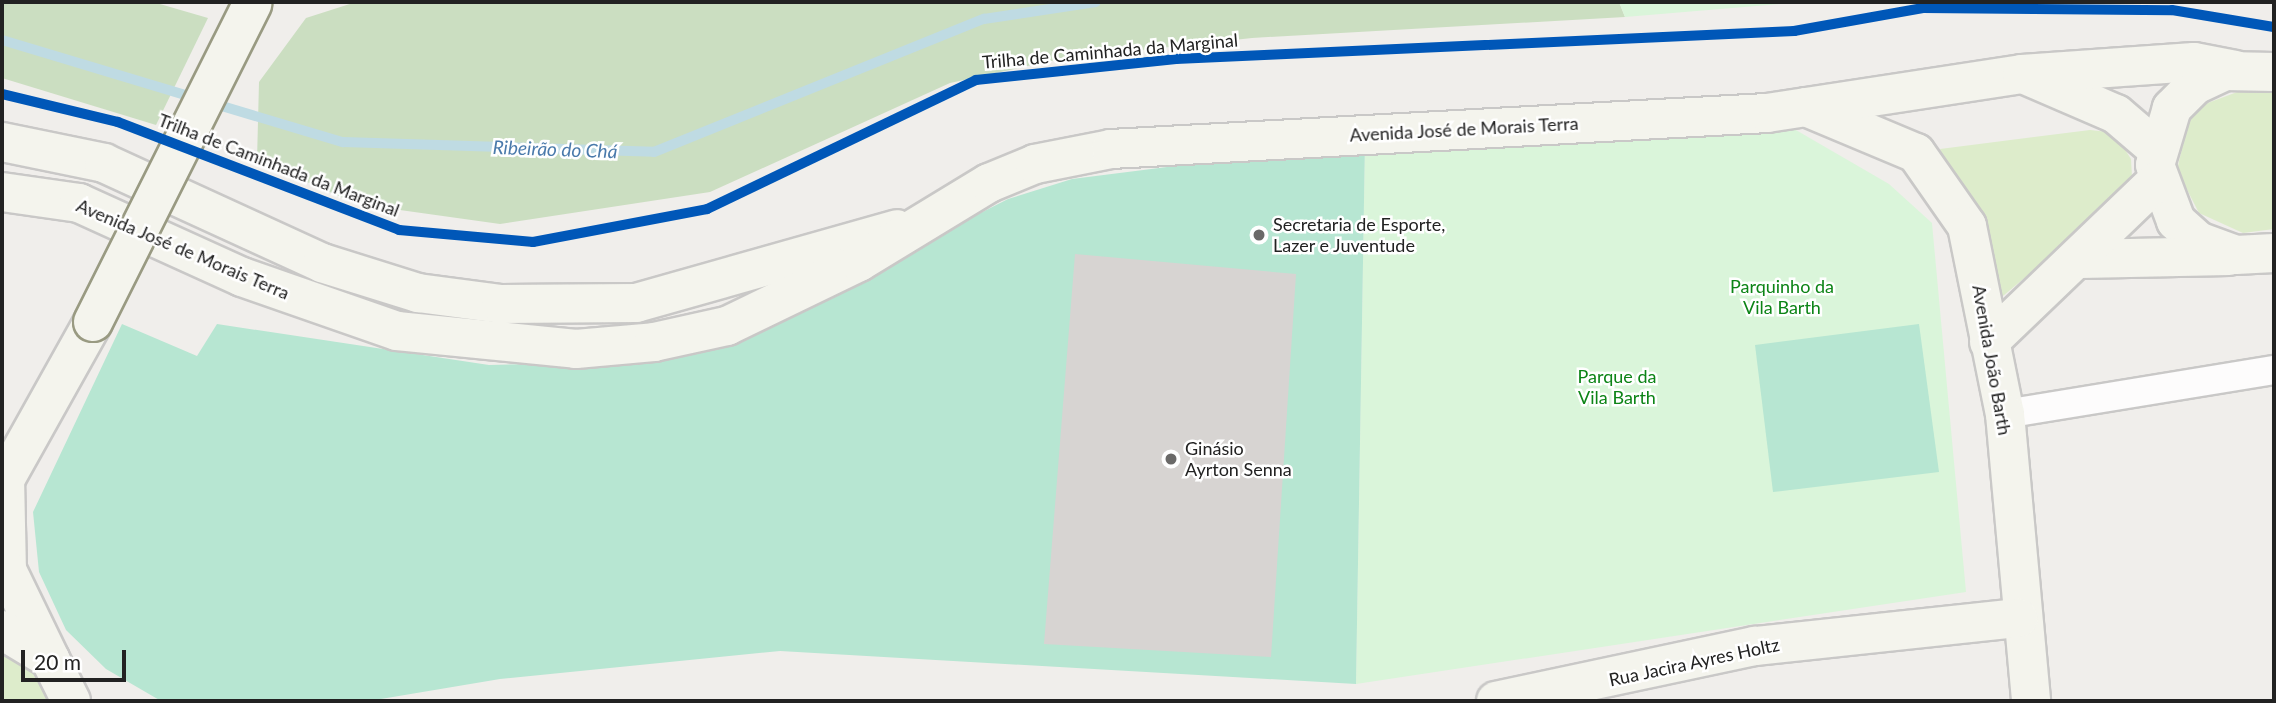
<!DOCTYPE html>
<html>
<head>
<meta charset="utf-8">
<style>
	body { margin:0 }
	#map { position:relative; width:2276px; height:703px; overflow:hidden; background:#f0eeeb; font-family:Lato,sans-serif }
	div>[style] { position:absolute }
	.grass>* { inset:0; background:#ddeccb }
	.forest>* { inset:0; background:#cbdec1 }
	.park>* { inset:0; background:#daf5da }
	.pitch>* { inset:0; background:#b7e6d2 }
	.stream>* { height:10px; margin:-5px; padding:0 5px; transform-origin:5px; border-radius:5px; background:#bfdbe3 }
	.building>* { inset:0; background:#d7d4d2 }
	.roads { filter:drop-shadow(2px 0 #c9c8c7) drop-shadow(-2px 0 #c9c8c7) drop-shadow(0 2px #c9c8c7) drop-shadow(0 -2px #c9c8c7) }
	.street>* { height:28px; margin:-14px; padding:0 14px; transform-origin:14px; border-radius:14px; background:#fdfcfc }
	.secondary>* { height:38px; margin:-19px; padding:0 19px; transform-origin:19px; border-radius:19px; background:#f4f4ed }
	.bridges { filter:drop-shadow(2px 0 #999a82) drop-shadow(-2px 0 #999a82) drop-shadow(0 2px #999a82) drop-shadow(0 -2px #999a82) }
	.secondary-bridge>* { height:38px; margin:-19px; padding:0 19px; transform-origin:19px; border-radius:19px; background:#f4f4ed }
	.cycleway>* { height:10px; margin:-5px; padding:0 5px; transform-origin:5px; border-radius:5px; background:#0057b8 }
	.dots>* { width:19px; height:19px; translate:-50% -50%; box-sizing:border-box; border:4px solid #fff; border-radius:50% }
	span { translate:-50% -50%; white-space:nowrap; text-align:center; line-height:1.15; -webkit-text-stroke:5px #fff; paint-order:stroke }
	.street-label { font-size:18px; color:#222 }
	.poi-label { font-size:18px; color:#222 }
	.left { translate:0 -50%; text-align:left }
	.park-label { font-size:18px; color:#0c8416 }
	.water-label { font-size:19px; color:#4a7aab; font-style:italic }
	.frame { position:absolute; inset:0; border:4px solid #222; pointer-events:none }
	.scale { position:absolute; left:21px; top:650px; width:105px; height:32px; box-sizing:border-box; border:4px solid #222; border-top:0; padding-left:9px; font-size:21px; line-height:24px; white-space:nowrap; color:#222; -webkit-text-stroke:5px #fff; paint-order:stroke }
</style>
</head>
<body>
<div id="map">
	<div class="grass">
		<div style="clip-path:polygon(2248px 88px,2274px 93px,2274px 229px,2243px 233px,2199px 213px,2177px 170px,2188px 122px,2205px 104px)"></div>
		<div style="clip-path:polygon(2090px 130px,2108px 132px,2122px 145px,2131px 159px,2132px 177px,2122px 196px,1997px 301px,1940px 149px)"></div>
		<div style="clip-path:polygon(2px 643px,20px 650px,58px 701px,2px 701px)"></div>
	</div>
	<div class="forest">
		<div style="clip-path:polygon(2px 2px,153px 2px,208px 18px,156px 125px,2px 78px)"></div>
		<div style="clip-path:polygon(356px 2px,1619px 2px,1625px 17px,1252px 38px,1060px 59px,950px 83px,710px 192px,500px 224px,357px 204px,257px 160px,259px 82px,306px 18px)"></div>
	</div>
	<div class="park">
		<div style="clip-path:polygon(1619px 2px,1804px 2px,1625px 17px)"></div>
		<div style="clip-path:polygon(1789px 126px,1889px 184px,1932px 223px,1966px 592px,1356px 684px,1365px 142px)"></div>
	</div>
	<div class="pitch">
		<div style="clip-path:polygon(1365px 142px,1356px 684px,780px 651px,500px 679px,369px 701px,161px 701px,106px 669px,66px 630px,39px 572px,33px 512px,122px 324px,197px 356px,217px 324px,489px 365px,628px 362px,731px 340px,1008px 199px,1072px 179px)"></div>
		<div style="clip-path:polygon(1919px 324px,1939px 472px,1773px 492px,1755px 345px)"></div>
	</div>
	<div class="stream">
		<div style="left:2px;top:40px;width:356px;rotate:16.7deg"></div>
		<div style="left:343px;top:142px;width:311px;rotate:1.8deg"></div>
		<div style="left:654px;top:152px;width:356px;rotate:-22deg"></div>
		<div style="left:984px;top:19px;width:113px;rotate:-8.6deg"></div>
	</div>
	<div class="building">
		<div style="clip-path:polygon(1075px 254px,1296px 274px,1271px 657px,1044px 644px)"></div>
	</div>
	<div class="roads">
		<div class="street">
			<div style="left:2005px;top:414px;width:273px;rotate:-9.3deg"></div>
		</div>
		<div class="secondary">
			<div style="left:2274px;top:72px;width:49px;rotate:-178.8deg"></div>
			<div style="left:2225px;top:71px;width:33px;rotate:155deg"></div>
			<div style="left:2195px;top:85px;width:33px;rotate:135deg"></div>
			<div style="left:2172px;top:108px;width:59px;rotate:106.6deg"></div>
			<div style="left:2155px;top:165px;width:60px;rotate:69.4deg"></div>
			<div style="left:2176px;top:221px;width:30px;rotate:42deg"></div>
			<div style="left:2198px;top:241px;width:40px;rotate:20.2deg"></div>
			<div style="left:2236px;top:255px;width:38px;rotate:-3deg"></div>
			<div style="left:2028px;top:76px;width:96px;rotate:23.4deg"></div>
			<div style="left:2116px;top:114px;width:55px;rotate:40.6deg"></div>
			<div style="left:1806px;top:107px;width:119px;rotate:22.7deg"></div>
			<div style="left:1916px;top:153px;width:89px;rotate:55.1deg"></div>
			<div style="left:1967px;top:226px;width:192px;rotate:78.6deg"></div>
			<div style="left:2005px;top:414px;width:288px;rotate:84.8deg"></div>
			<div style="left:2px;top:142px;width:104px;rotate:11.6deg"></div>
			<div style="left:104px;top:163px;width:240px;rotate:24.6deg"></div>
			<div style="left:322px;top:263px;width:101px;rotate:17.4deg"></div>
			<div style="left:418px;top:293px;width:84px;rotate:7.5deg"></div>
			<div style="left:501px;top:304px;width:135px;rotate:-0.4deg"></div>
			<div style="left:636px;top:303px;width:271px;rotate:-15.8deg"></div>
			<div style="left:2px;top:192px;width:78px;rotate:8.1deg"></div>
			<div style="left:79px;top:203px;width:179px;rotate:24.4deg"></div>
			<div style="left:242px;top:277px;width:164px;rotate:19.2deg"></div>
			<div style="left:397px;top:331px;width:180px;rotate:5.7deg"></div>
			<div style="left:576px;top:349px;width:78px;rotate:-5.1deg"></div>
			<div style="left:654px;top:342px;width:75px;rotate:-12.4deg"></div>
			<div style="left:727px;top:326px;width:147px;rotate:-25.9deg"></div>
			<div style="left:859px;top:262px;width:152px;rotate:-31.3deg"></div>
			<div style="left:989px;top:183px;width:50px;rotate:-22.4deg"></div>
			<div style="left:1035px;top:164px;width:77px;rotate:-11.2deg"></div>
			<div style="left:1111px;top:149px;width:657px;rotate:-3.14deg"></div>
			<div style="left:1767px;top:113px;width:258px;rotate:-8.7deg"></div>
			<div style="left:2022px;top:74px;width:172px;rotate:-4deg"></div>
			<div style="left:2194px;top:62px;width:42px;rotate:11deg"></div>
			<div style="left:2080px;top:259px;width:149px;rotate:-1.2deg"></div>
			<div style="left:1989px;top:342px;width:234px;rotate:-43.8deg"></div>
			<div style="left:5px;top:477px;width:93px;rotate:88.8deg"></div>
			<div style="left:7px;top:570px;width:99px;rotate:64.2deg"></div>
			<div style="left:2px;top:485px;width:187px;rotate:-60.8deg"></div>
			<div style="left:2px;top:630px;width:56px;rotate:31.1deg"></div>
			<div style="left:50px;top:659px;width:47px;rotate:63.4deg"></div>
			<div style="left:1496px;top:701px;width:265px;rotate:-12deg"></div>
			<div style="left:1755px;top:646px;width:265px;rotate:-6.1deg"></div>
		</div>
	</div>
	<div class="bridges">
		<div class="secondary-bridge">
			<div style="left:93px;top:322px;width:356px;rotate:-63.4deg"></div>
		</div>
	</div>
	<div class="cycleway">
		<div style="left:2px;top:94px;width:119px;rotate:13.6deg"></div>
		<div style="left:118px;top:122px;width:301px;rotate:21deg"></div>
		<div style="left:399px;top:230px;width:135px;rotate:5.1deg"></div>
		<div style="left:533px;top:242px;width:177px;rotate:-10.7deg"></div>
		<div style="left:707px;top:209px;width:298px;rotate:-25.6deg"></div>
		<div style="left:976px;top:80px;width:201px;rotate:-6deg"></div>
		<div style="left:1176px;top:59px;width:619px;rotate:-2.59deg"></div>
		<div style="left:1794px;top:31px;width:131px;rotate:-10.1deg"></div>
		<div style="left:1923px;top:8px;width:249px;rotate:0.5deg"></div>
		<div style="left:2172px;top:10px;width:103px;rotate:9.5deg"></div>
	</div>
	<div class="dots">
		<div style="left:1259px;top:235px;background:#6a6968"></div>
		<div style="left:1171px;top:459px;background:#6a6968"></div>
	</div>
	<div class="street-label">
		<span style="left:1110px;top:51px;rotate:-5deg">Trilha de Caminhada da Marginal</span>
		<span style="left:1464px;top:129px;rotate:-3deg">Avenida José de Morais Terra</span>
		<span style="left:279px;top:165px;rotate:21deg">Trilha de Caminhada da Marginal</span>
		<span style="left:183px;top:249px;rotate:23deg">Avenida José de Morais Terra</span>
		<span style="left:1992px;top:360px;rotate:80deg">Avenida João Barth</span>
		<span style="left:1694px;top:662px;rotate:-12deg">Rua Jacira Ayres Holtz</span>
	</div>
	<div class="poi-label">
		<span class="left" style="left:1273px;top:235px">Secretaria de Esporte,<br>Lazer e Juventude</span>
		<span class="left" style="left:1185px;top:459px">Ginásio<br>Ayrton Senna</span>
	</div>
	<div class="park-label">
		<span style="left:1782px;top:297px">Parquinho da<br>Vila Barth</span>
		<span style="left:1617px;top:387px">Parque da<br>Vila Barth</span>
	</div>
	<div class="water-label">
		<span style="left:555px;top:149px;rotate:2deg">Ribeirão do Chá</span>
	</div>
	<div class="frame"></div>
	<div class="scale">20 m</div>
</div>
</body>
</html>
